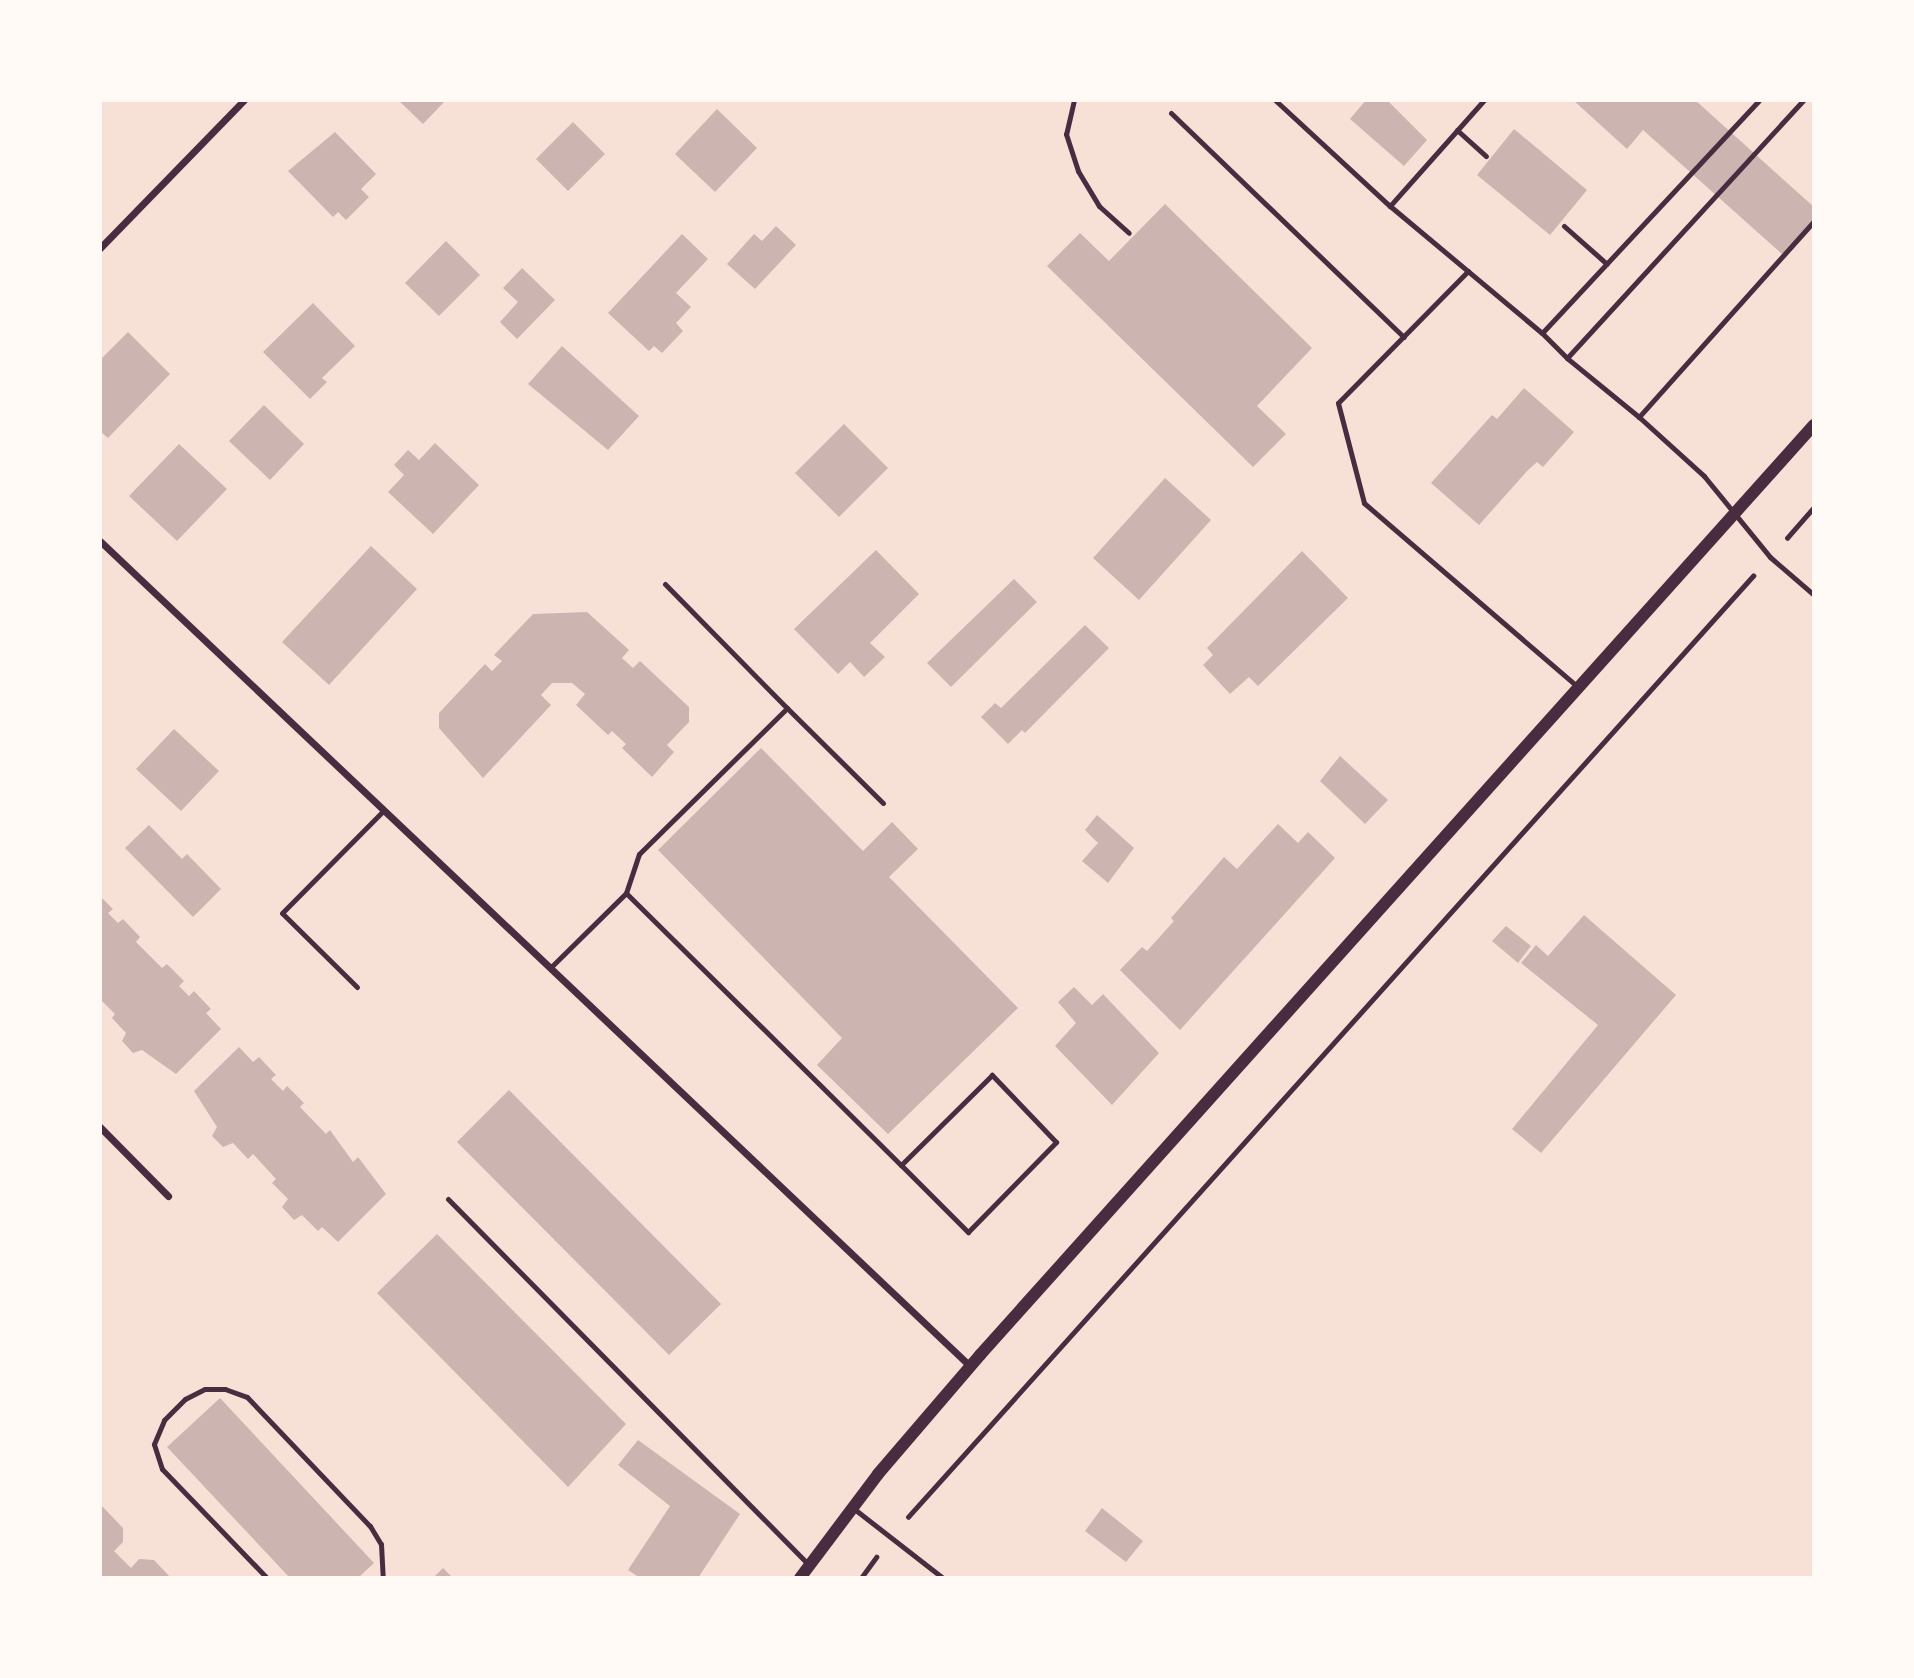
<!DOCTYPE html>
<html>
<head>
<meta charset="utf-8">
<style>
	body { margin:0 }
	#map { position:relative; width:1914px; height:1678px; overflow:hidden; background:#f7e1d7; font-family:"Roboto Serif",serif }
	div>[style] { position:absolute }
	.building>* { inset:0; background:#ccb4b1 }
	.path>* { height:4.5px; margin:-2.25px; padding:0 2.25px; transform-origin:2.25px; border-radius:2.25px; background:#4a2c40 }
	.service>* { height:5px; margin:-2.5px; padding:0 2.5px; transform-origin:2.5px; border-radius:2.5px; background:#4a2c40 }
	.minor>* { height:7px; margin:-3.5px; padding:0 3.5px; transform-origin:3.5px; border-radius:3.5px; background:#4a2c40 }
	.tertiary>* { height:12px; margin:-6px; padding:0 6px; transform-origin:6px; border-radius:6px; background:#4a2c40 }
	span { translate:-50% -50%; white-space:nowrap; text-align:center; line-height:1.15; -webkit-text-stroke:7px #fffaf5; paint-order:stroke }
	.frame { position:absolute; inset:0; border:102px solid #fffaf5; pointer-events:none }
</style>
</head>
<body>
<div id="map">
	<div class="building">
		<div style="clip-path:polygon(398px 100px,446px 100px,423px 124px)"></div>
		<div style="clip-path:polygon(1366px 100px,1387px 100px,1427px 140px,1404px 166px,1350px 119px)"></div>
		<div style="clip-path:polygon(1573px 100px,1695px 100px,1814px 207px,1814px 220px,1783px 255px,1643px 130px,1627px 149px)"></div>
		<div style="clip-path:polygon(717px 109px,757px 148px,715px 192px,675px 154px)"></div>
		<div style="clip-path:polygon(573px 122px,605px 154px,568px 191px,536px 159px)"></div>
		<div style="clip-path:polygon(1514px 129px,1587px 190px,1550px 235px,1477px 175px)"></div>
		<div style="clip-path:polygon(335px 132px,376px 174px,361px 189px,369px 197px,346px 220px,338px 212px,333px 217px,288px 171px)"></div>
		<div style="clip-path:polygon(1165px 204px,1312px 348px,1257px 406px,1286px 434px,1253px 467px,1047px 266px,1080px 233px,1109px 261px)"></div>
		<div style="clip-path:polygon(776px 226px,796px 245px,755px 289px,727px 264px,754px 234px,762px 241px)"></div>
		<div style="clip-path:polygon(682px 234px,708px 259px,676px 293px,691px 307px,676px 323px,683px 331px,662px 353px,654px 346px,649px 351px,608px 313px)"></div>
		<div style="clip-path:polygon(446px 241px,480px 275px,439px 316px,405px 283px)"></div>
		<div style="clip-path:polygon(522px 268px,555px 300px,517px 339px,500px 322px,518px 302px,503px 288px)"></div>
		<div style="clip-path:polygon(313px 303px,355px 346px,322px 378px,327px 382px,310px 399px,263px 352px)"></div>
		<div style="clip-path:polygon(128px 332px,170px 374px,108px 438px,100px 431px,100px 360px)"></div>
		<div style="clip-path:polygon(562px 346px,639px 416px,608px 450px,528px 384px)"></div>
		<div style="clip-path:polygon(1524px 388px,1574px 432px,1543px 467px,1537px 462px,1527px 471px,1479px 525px,1431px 483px,1492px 415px,1497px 419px)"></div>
		<div style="clip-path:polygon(264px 405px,304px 444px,270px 480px,229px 441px)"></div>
		<div style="clip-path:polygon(844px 424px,888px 468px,839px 517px,795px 473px)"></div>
		<div style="clip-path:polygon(435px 443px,479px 485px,433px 534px,388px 492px,404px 475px,394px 465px,408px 450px,419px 460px)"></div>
		<div style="clip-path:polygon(179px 444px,227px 489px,177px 541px,129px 496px)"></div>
		<div style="clip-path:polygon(1165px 478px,1211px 520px,1139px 600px,1093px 558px)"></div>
		<div style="clip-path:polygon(371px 546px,417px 589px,329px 685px,282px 642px)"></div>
		<div style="clip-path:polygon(876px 550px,919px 594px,870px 643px,885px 657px,864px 677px,850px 662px,838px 674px,794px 629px)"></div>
		<div style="clip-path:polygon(1302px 551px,1348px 598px,1258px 686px,1249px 677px,1230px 694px,1203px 665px,1213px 655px,1207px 648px)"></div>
		<div style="clip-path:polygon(1014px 579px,1037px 602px,951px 687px,927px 663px)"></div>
		<div style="clip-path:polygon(587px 612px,629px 650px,622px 658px,633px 668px,640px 661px,689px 707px,689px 722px,667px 745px,674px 752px,652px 777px,622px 748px,626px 744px,612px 731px,608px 735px,576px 705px,585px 694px,572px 683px,552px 683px,541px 695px,551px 705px,483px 778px,439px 728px,439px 713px,485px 664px,492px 671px,502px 661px,494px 655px,533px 614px)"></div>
		<div style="clip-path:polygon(1085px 625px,1109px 648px,1025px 733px,1022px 730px,1008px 744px,981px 717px,995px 703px,1001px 708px)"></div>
		<div style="clip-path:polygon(174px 729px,219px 771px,181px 811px,136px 769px)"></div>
		<div style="clip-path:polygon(761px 748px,863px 851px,892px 822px,918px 849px,889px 877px,1018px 1008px,888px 1134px,817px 1065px,842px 1038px,658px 850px)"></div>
		<div style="clip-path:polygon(1340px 756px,1388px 800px,1365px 824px,1320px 781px)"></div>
		<div style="clip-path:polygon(1097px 815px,1134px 848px,1108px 883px,1082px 861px,1098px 843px,1085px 830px)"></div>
		<div style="clip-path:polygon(1278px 824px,1298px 843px,1308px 832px,1335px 858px,1180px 1030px,1120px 970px,1142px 947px,1147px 951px,1174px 921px,1171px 918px,1224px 857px,1237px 869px)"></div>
		<div style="clip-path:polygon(149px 825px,182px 859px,187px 854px,221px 889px,193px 917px,125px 848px)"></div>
		<div style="clip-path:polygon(100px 896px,113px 909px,108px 913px,118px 923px,123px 919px,140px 937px,136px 942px,162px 968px,167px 964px,184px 981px,179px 986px,189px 996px,194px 991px,211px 1009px,206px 1013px,221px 1029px,176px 1074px,142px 1050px,133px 1053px,122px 1041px,126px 1033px,112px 1018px,115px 1014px,100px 999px)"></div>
		<div style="clip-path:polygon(1584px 915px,1676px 995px,1541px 1153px,1512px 1129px,1598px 1025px,1521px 963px,1536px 945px,1548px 956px)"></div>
		<div style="clip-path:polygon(1506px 926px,1531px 946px,1518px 963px,1492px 941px)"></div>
		<div style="clip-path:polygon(1074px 987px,1092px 1005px,1103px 994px,1159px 1053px,1112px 1105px,1055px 1046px,1076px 1023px,1058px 1002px)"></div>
		<div style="clip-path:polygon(239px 1047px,253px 1062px,259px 1057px,276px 1075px,271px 1079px,283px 1091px,287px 1086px,304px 1103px,300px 1107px,326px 1134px,330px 1130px,353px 1162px,358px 1157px,386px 1194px,338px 1242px,322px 1227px,318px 1231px,302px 1215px,294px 1220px,282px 1207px,288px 1199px,272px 1183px,276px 1179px,253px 1154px,248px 1159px,233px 1143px,223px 1147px,212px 1136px,217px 1127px,194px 1091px)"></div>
		<div style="clip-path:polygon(509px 1090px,721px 1304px,669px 1355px,457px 1142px)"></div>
		<div style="clip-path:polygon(437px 1234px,626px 1424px,568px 1487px,377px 1293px)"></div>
		<div style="clip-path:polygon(220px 1398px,374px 1563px,358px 1578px,290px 1578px,167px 1447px)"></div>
		<div style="clip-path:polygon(638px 1440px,740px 1514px,698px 1578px,640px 1578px,628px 1570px,670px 1506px,618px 1465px)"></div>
		<div style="clip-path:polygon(100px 1504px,123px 1528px,123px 1542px,114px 1551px,131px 1568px,139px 1559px,154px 1560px,171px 1578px,100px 1578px)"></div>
		<div style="clip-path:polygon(1102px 1508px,1143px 1541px,1126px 1562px,1085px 1531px)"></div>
		<div style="clip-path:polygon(443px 1568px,453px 1578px,433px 1578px)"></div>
	</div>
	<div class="path">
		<div style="left:1787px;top:538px;width:41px;rotate:-48.9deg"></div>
		<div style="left:908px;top:1517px;width:1265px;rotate:-48.08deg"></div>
		<div style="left:861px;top:1578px;width:26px;rotate:-54deg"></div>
	</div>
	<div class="service">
		<div style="left:1074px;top:100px;width:35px;rotate:103deg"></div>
		<div style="left:1066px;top:134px;width:39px;rotate:72deg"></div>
		<div style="left:1078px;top:171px;width:41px;rotate:59deg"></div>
		<div style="left:1099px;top:206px;width:40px;rotate:42deg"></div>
		<div style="left:1275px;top:100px;width:156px;rotate:42.7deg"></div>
		<div style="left:1484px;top:100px;width:142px;rotate:131.6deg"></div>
		<div style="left:1390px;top:206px;width:198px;rotate:39.9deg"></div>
		<div style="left:1171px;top:113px;width:323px;rotate:43.9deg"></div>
		<div style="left:1457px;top:130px;width:39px;rotate:42deg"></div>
		<div style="left:1814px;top:221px;width:263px;rotate:131.8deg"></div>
		<div style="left:1639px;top:417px;width:88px;rotate:42.2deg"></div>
		<div style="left:1704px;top:476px;width:104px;rotate:50.8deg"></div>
		<div style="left:1770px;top:557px;width:58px;rotate:40.8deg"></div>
		<div style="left:1564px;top:226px;width:57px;rotate:41.5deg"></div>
		<div style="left:1468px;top:271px;width:185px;rotate:134.6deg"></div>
		<div style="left:1338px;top:403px;width:103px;rotate:75.4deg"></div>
		<div style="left:1364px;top:503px;width:282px;rotate:40.7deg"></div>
		<div style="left:1567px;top:358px;width:35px;rotate:-135deg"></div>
		<div style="left:1542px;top:333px;width:318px;rotate:-47deg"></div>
		<div style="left:1639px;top:417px;width:93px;rotate:-140.7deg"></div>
		<div style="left:1567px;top:358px;width:350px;rotate:-47.5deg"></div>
		<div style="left:665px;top:584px;width:174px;rotate:45.5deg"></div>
		<div style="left:626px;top:893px;width:41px;rotate:-71.6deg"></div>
		<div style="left:639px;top:854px;width:208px;rotate:-44.6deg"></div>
		<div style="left:787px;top:708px;width:135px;rotate:44.7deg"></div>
		<div style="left:550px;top:968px;width:107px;rotate:-44.6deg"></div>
		<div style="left:626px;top:893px;width:387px;rotate:44.7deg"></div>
		<div style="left:901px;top:1165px;width:95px;rotate:45deg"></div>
		<div style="left:968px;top:1232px;width:126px;rotate:-45.6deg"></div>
		<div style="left:1056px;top:1142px;width:93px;rotate:-133.7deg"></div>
		<div style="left:992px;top:1075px;width:128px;rotate:135.3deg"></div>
		<div style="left:357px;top:987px;width:105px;rotate:-135.4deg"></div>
		<div style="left:282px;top:913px;width:145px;rotate:-45.3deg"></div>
		<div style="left:448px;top:1199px;width:514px;rotate:45.39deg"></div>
		<div style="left:853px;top:1508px;width:114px;rotate:37.9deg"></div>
		<div style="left:267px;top:1578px;width:151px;rotate:-133.9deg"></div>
		<div style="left:162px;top:1469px;width:26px;rotate:-108deg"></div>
		<div style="left:154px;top:1444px;width:26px;rotate:-67deg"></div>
		<div style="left:164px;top:1420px;width:30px;rotate:-45deg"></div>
		<div style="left:185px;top:1399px;width:22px;rotate:-27deg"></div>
		<div style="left:205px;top:1389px;width:20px"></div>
		<div style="left:225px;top:1389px;width:23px;rotate:20deg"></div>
		<div style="left:247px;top:1397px;width:178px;rotate:46.4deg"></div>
		<div style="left:370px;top:1526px;width:21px;rotate:59deg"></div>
		<div style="left:381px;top:1544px;width:34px;rotate:87deg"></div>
	</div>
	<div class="minor">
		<div style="left:100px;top:248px;width:206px;rotate:-45.8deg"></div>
		<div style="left:100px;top:541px;width:1200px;rotate:43.48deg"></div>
		<div style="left:100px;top:1127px;width:97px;rotate:45.4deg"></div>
	</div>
	<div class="tertiary">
		<div style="left:800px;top:1578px;width:130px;rotate:-53.1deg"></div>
		<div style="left:878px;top:1474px;width:157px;rotate:-49.4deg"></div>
		<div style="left:980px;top:1355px;width:1249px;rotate:-48.12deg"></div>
	</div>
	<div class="frame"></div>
</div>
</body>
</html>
